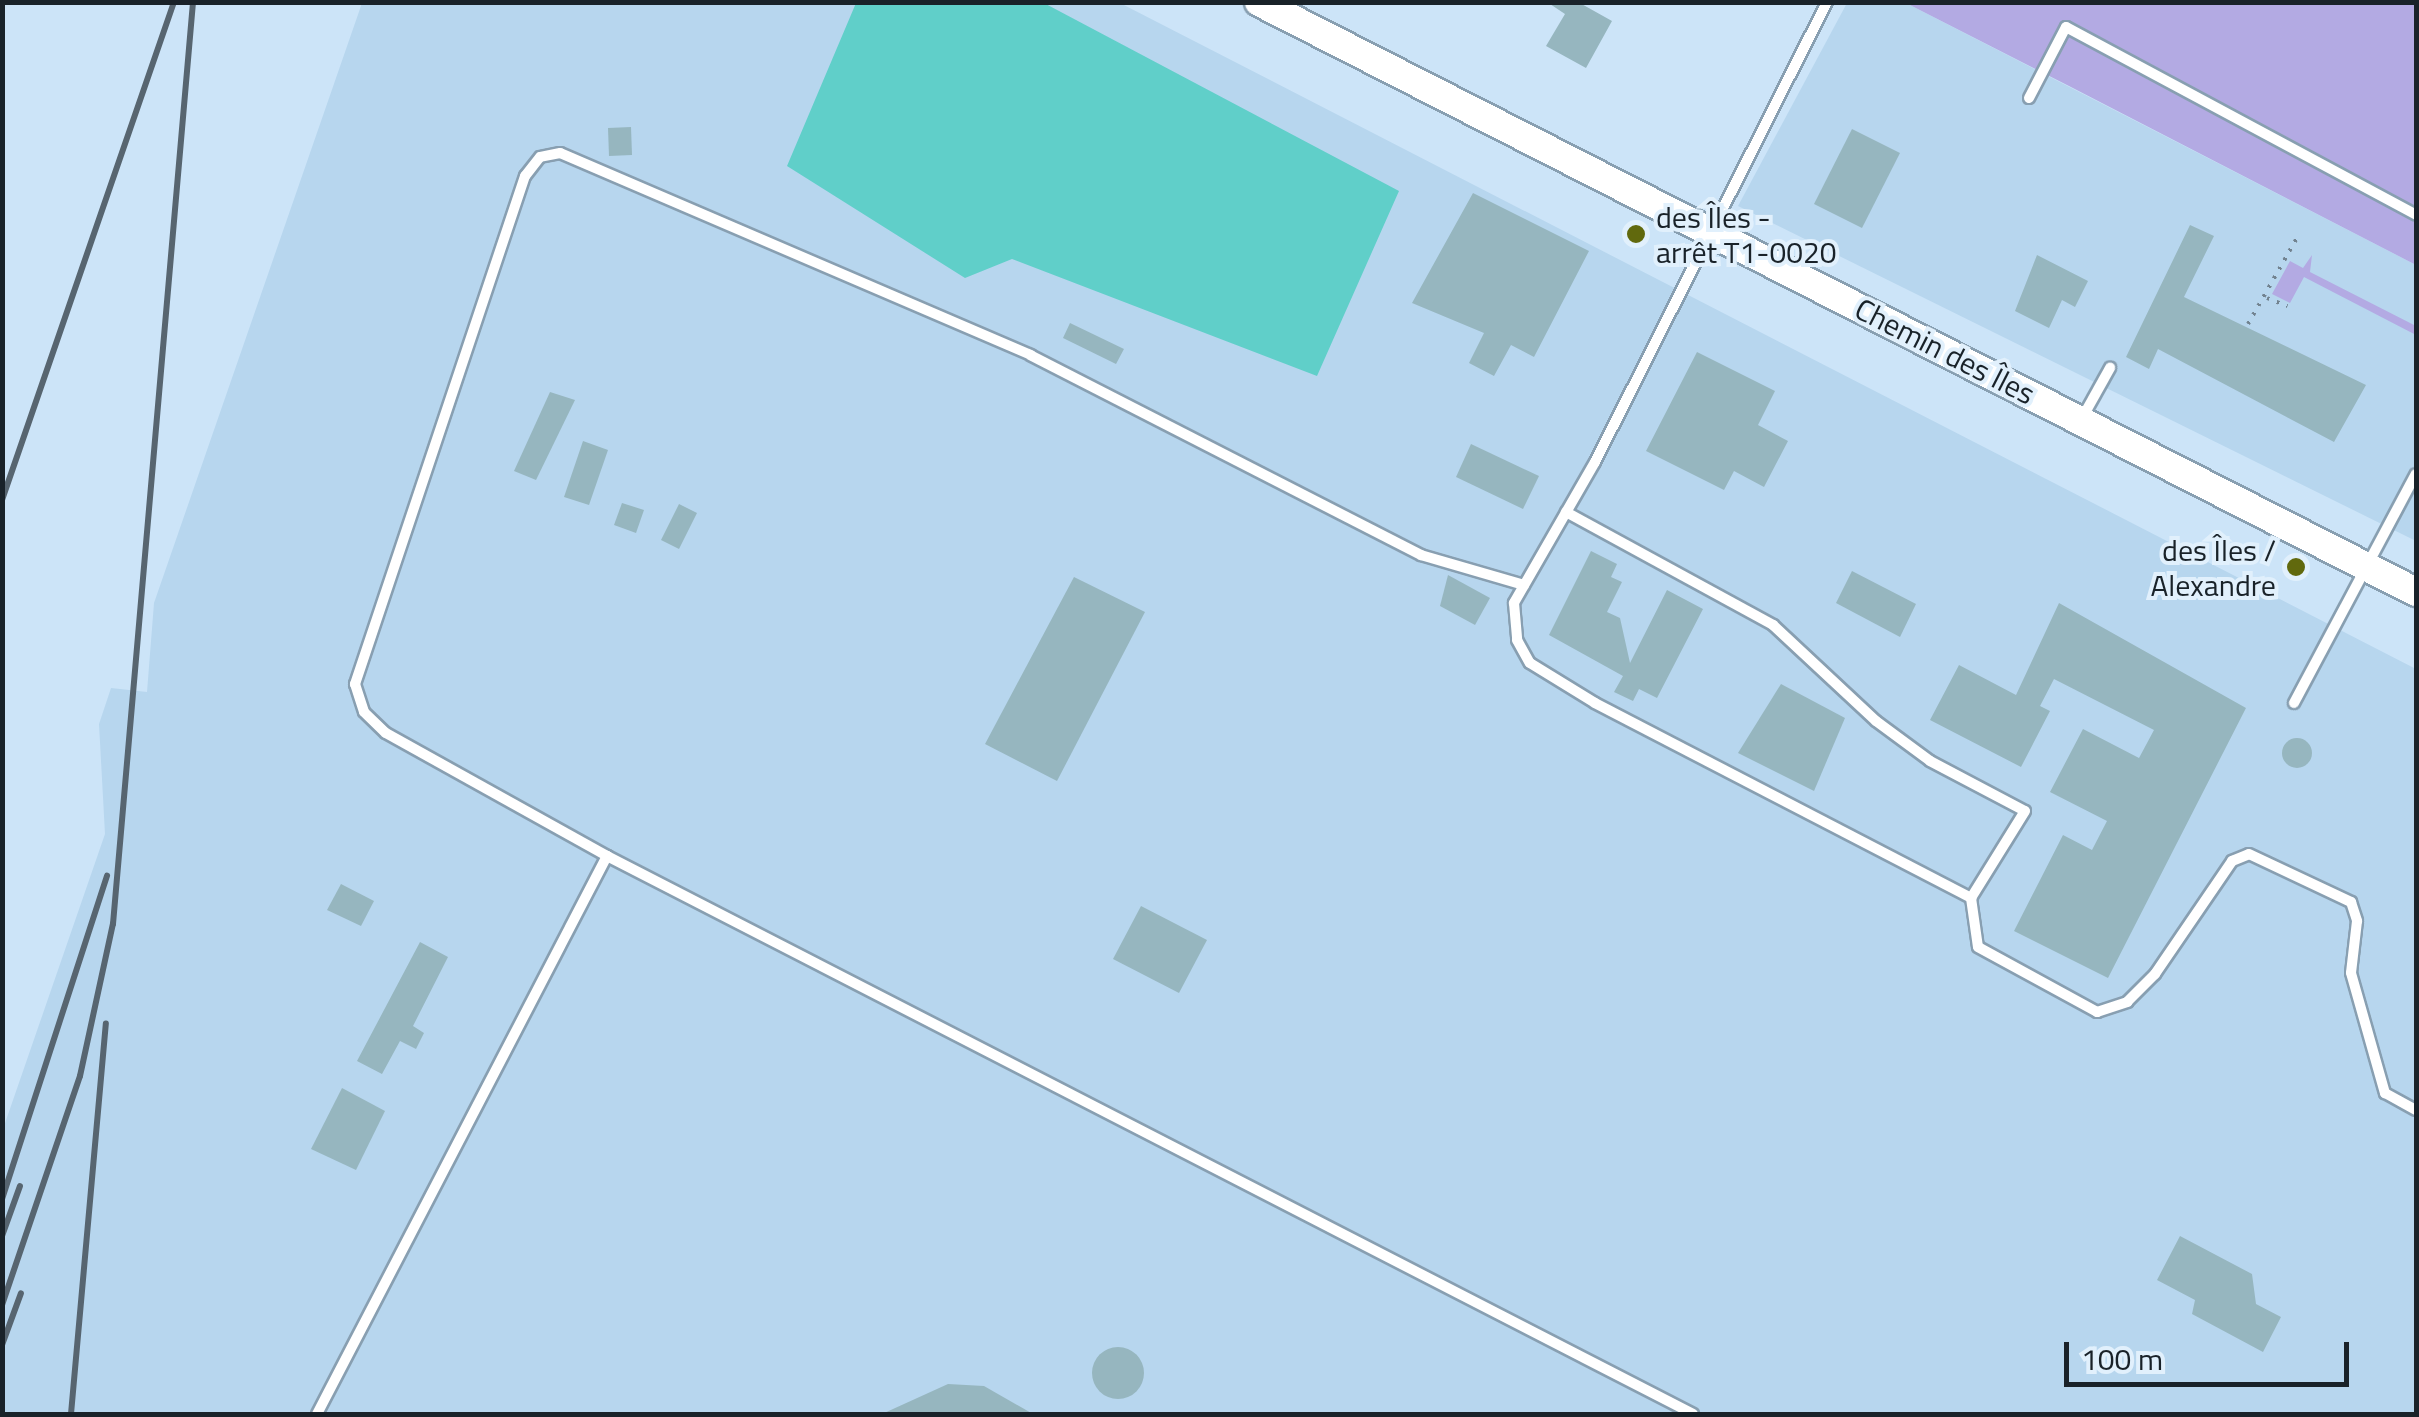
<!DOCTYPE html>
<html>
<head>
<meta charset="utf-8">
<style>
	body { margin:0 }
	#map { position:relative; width:2419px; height:1417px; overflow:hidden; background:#cce4f8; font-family:"Titillium Web",sans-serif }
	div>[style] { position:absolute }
	.built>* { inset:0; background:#b7d6ee }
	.green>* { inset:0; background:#b3aae3 }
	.water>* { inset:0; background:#60cfc9 }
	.building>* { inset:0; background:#96b6bf }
	.round { border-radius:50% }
	.path>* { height:4px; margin-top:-2px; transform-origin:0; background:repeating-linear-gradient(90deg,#728390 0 2.5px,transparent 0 10.5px) }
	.roads { filter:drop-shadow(2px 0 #889fb1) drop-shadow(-2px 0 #889fb1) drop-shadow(0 2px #889fb1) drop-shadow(0 -2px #889fb1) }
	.lane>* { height:10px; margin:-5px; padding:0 5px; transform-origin:5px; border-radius:5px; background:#fff }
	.secondary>* { height:28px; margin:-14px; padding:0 14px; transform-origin:14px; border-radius:14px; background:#fff }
	.rail>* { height:6px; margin:-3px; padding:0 3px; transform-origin:3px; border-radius:3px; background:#576570 }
	.dots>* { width:28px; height:28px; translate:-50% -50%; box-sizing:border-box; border:5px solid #e1f0fc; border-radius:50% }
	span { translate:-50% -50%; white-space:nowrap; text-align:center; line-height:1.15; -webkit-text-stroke:8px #e1f0fc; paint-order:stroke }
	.poi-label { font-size:30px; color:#192229 }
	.left { translate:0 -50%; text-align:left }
	.right { translate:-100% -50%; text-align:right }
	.street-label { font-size:30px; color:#192229 }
	.frame { position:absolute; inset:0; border:5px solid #192229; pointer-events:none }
	.scale { position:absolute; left:2064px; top:1342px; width:285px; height:45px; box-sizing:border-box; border:5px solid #192229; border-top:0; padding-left:12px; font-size:30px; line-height:35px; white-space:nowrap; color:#192229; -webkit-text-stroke:8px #e1f0fc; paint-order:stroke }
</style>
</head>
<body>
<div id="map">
	<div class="built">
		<div style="clip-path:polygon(362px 3px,1120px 3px,2416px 669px,2416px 1414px,3px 1414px,3px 1129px,105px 834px,99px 724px,111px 688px,147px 692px,154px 603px)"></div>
		<div style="clip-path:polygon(1847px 3px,1906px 3px,2416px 265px,2416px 541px,1738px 206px)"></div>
	</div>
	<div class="green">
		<div style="clip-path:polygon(1906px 3px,2416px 3px,2416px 265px,2069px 86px)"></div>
		<div style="clip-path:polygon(2312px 255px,2310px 272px,2416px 326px,2416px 335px,2304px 277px,2290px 303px,2272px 294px,2290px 261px,2303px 268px)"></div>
	</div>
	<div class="water">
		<div style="clip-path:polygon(1042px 2px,1399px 191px,1317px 376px,1012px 259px,965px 278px,787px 166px,856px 3px)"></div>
	</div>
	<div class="building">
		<div style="clip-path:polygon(1547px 2px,1578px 2px,1612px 21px,1586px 68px,1546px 46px,1565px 14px)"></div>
		<div style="clip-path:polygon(631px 127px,632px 155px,609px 156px,608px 128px)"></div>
		<div style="clip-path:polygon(1852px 129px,1900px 153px,1862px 228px,1814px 204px)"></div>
		<div style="clip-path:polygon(1473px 193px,1589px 251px,1534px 357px,1511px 345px,1494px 376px,1469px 363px,1484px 333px,1412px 303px)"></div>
		<div style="clip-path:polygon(2190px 225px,2214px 236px,2184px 297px,2366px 385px,2334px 442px,2158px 349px,2149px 369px,2126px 357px)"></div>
		<div style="clip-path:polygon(2037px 255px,2088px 281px,2075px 307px,2062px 300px,2049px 328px,2015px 311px)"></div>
		<div style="clip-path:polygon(1070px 323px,1124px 349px,1116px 364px,1063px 338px)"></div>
		<div style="clip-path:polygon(1697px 352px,1775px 391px,1758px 425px,1788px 441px,1764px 487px,1734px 471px,1724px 490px,1646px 451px)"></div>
		<div style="clip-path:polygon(550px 392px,575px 400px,536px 480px,514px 471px)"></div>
		<div style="clip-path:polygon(583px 441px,608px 450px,589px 505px,564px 497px)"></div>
		<div style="clip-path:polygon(1471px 444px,1539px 476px,1523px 509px,1456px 477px)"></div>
		<div style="clip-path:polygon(622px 503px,644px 510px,636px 533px,614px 525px)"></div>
		<div style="clip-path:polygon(679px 504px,697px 513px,679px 549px,661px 540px)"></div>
		<div style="clip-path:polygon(1591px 551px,1617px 564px,1611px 577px,1622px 582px,1607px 612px,1620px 618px,1630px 663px,1667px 590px,1703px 609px,1657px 698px,1639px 689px,1633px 701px,1614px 692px,1623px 676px,1549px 635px)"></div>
		<div style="clip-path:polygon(1852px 571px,1916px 604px,1900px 637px,1836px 603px)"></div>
		<div style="clip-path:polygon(1448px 575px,1490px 598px,1475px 625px,1440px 606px)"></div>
		<div style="clip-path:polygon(1074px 577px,1145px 612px,1057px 781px,985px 744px)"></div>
		<div style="clip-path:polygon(2059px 603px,2246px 708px,2108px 978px,2014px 931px,2063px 835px,2092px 850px,2107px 821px,2050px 792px,2083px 729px,2139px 758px,2154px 730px,2054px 679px,2040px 706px,2050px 711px,2021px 767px,1930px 720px,1959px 665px,2016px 695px)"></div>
		<div style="clip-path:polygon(1781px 684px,1845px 718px,1814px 791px,1738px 753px)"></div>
		<div class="round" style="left:2282px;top:738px;width:30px;height:30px"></div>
		<div style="clip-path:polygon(341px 884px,374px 901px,361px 926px,327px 910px)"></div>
		<div style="clip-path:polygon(1141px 906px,1207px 940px,1179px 993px,1113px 959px)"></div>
		<div style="clip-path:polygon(420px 942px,448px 957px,413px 1026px,424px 1033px,416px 1049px,400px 1041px,382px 1074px,357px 1061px)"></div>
		<div style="clip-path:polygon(342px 1088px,385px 1111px,356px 1170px,311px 1149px)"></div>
		<div style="clip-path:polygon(2180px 1236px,2252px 1274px,2256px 1304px,2281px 1317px,2263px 1352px,2192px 1314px,2195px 1300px,2157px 1280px)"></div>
		<div class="round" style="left:1092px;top:1347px;width:52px;height:52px"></div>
		<div style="clip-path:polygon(948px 1384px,984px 1386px,1033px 1414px,882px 1414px)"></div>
	</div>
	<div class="path">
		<div style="left:2267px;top:298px;width:22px;rotate:22deg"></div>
		<div style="left:2248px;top:324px;width:101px;rotate:-60.4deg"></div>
	</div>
	<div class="roads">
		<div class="lane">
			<div style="left:1827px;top:2px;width:515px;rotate:116.76deg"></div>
			<div style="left:1595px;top:462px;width:163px;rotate:119.9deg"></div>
			<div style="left:1514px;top:603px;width:37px;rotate:85deg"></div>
			<div style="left:1517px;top:640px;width:26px;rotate:61deg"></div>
			<div style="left:1530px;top:663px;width:76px;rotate:31.6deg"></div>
			<div style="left:1595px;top:703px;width:424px;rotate:27.4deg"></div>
			<div style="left:1971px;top:898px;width:49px;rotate:81.9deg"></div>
			<div style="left:1978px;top:947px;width:136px;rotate:28.6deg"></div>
			<div style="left:2097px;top:1012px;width:32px;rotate:-18deg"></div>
			<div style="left:2127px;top:1002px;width:40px;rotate:-45deg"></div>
			<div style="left:2155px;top:974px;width:137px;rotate:-55.7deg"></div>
			<div style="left:2232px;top:861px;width:18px;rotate:-22deg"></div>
			<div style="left:2249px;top:854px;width:113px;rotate:25.2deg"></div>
			<div style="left:2351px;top:902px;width:20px;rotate:72deg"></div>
			<div style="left:2357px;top:921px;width:52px;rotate:96.6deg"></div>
			<div style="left:2351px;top:973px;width:125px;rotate:74.2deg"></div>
			<div style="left:2385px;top:1093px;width:35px;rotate:29deg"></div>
			<div style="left:2029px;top:98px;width:80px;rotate:-62.5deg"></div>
			<div style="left:2066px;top:27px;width:397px;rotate:28.2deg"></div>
			<div style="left:2081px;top:420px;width:60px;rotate:-60.9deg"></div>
			<div style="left:1566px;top:512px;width:236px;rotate:28.6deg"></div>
			<div style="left:1773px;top:625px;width:141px;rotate:43deg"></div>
			<div style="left:1876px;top:721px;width:67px;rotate:36.5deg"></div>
			<div style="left:1930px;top:761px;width:107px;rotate:27.8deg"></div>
			<div style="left:2025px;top:811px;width:102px;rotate:121.8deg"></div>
			<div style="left:1524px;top:585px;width:107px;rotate:-163.8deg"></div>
			<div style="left:1421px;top:555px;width:438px;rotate:-152.9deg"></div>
			<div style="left:1031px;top:355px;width:512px;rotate:-156.79deg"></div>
			<div style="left:560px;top:153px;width:20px;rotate:169deg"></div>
			<div style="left:540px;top:157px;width:24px;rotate:128deg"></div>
			<div style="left:525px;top:176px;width:536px;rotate:108.5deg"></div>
			<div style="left:355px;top:684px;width:29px;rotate:72deg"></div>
			<div style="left:364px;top:712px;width:30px;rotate:44deg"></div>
			<div style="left:386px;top:733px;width:253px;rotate:29.1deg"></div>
			<div style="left:607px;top:856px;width:1221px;rotate:27.19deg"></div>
			<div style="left:2294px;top:703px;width:259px;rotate:-62deg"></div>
			<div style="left:317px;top:1414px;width:629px;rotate:-62.54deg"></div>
		</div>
		<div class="secondary">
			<div style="left:1259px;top:2px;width:1299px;rotate:27.02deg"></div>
		</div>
	</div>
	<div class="rail">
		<div style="left:2px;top:500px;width:527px;rotate:-70.95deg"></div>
		<div style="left:2px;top:1199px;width:340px;rotate:-72deg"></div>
		<div style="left:2px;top:1236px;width:53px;rotate:-70.2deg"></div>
		<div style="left:2px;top:1305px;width:242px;rotate:-71.2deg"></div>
		<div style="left:80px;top:1076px;width:156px;rotate:-77.8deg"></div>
		<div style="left:113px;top:924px;width:925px;rotate:-85.04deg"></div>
		<div style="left:2px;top:1345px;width:55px;rotate:-69.9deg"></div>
		<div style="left:71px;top:1414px;width:392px;rotate:-84.9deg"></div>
	</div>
	<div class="dots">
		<div style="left:1636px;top:234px;background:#61690d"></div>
		<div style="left:2296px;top:567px;background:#61690d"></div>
	</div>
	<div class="poi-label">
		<span class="left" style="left:1656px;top:234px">des Îles -<br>arrêt T1-0020</span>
		<span class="right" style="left:2276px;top:567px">des Îles /<br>Alexandre</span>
	</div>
	<div class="street-label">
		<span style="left:1945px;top:351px;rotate:27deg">Chemin des Îles</span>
	</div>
	<div class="frame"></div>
	<div class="scale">100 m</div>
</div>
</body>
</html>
